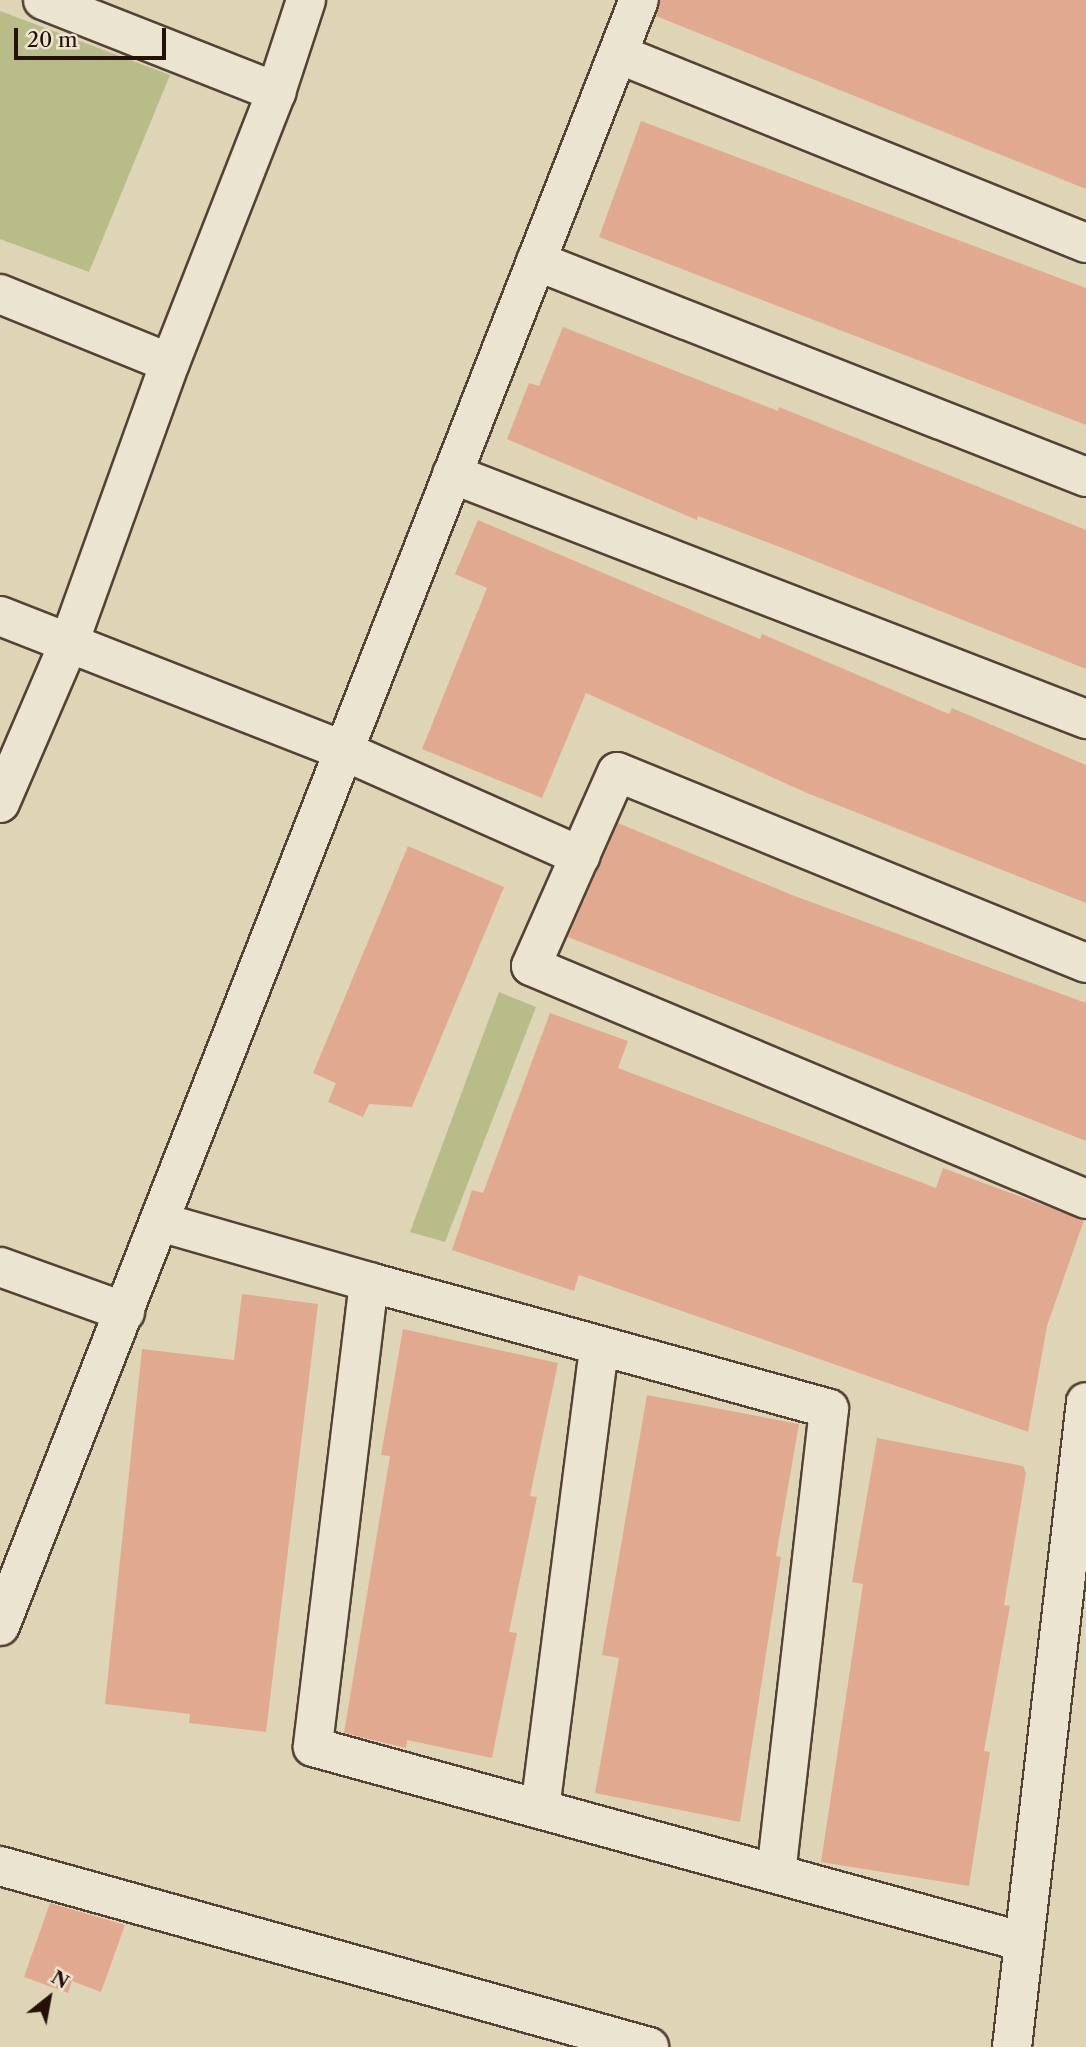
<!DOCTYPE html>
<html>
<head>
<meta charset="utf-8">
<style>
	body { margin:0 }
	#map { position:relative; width:1086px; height:2047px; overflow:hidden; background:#ded5b6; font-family:"Libre Caslon Text",serif }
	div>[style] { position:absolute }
	.green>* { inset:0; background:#b8bc89 }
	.building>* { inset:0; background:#e1aa90 }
	.roads { filter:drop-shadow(2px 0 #544234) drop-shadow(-2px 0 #544234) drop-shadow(0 2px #544234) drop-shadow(0 -2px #544234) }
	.minor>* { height:38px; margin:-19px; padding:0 19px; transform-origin:19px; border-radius:19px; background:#eae4d0 }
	span { translate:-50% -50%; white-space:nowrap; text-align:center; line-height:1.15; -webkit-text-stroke:5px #eae4d0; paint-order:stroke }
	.north { position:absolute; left:14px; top:1963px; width:70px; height:70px; -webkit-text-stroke:5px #eae4d0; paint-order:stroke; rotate:31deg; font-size:19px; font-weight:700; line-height:28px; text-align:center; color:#261108 }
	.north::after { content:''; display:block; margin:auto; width:24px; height:32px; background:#261108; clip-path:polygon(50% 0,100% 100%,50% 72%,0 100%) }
	.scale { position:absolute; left:14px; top:28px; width:152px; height:32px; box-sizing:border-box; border:4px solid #261108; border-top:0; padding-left:9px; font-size:21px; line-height:24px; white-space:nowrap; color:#261108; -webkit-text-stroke:5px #eae4d0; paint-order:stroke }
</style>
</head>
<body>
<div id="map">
	<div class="green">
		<div style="clip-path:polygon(0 11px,170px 75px,89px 272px,0 239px)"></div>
		<div style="clip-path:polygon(499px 992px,536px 1007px,445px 1242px,410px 1232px)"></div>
	</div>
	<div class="building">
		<div style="clip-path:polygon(660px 0,1086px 0,1086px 189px,656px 16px)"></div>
		<div style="clip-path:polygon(641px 121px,1086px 288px,1086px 425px,599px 237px)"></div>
		<div style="clip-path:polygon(563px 327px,778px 411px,779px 407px,1086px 530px,1086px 669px,790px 551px,698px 516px,697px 520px,507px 439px,529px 383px,539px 386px)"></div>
		<div style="clip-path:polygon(478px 520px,760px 639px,762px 634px,949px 714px,952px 708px,1086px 765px,1086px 903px,807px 793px,586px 693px,542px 798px,422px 749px,487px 588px,455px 574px)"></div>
		<div style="clip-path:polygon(618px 823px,792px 895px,1086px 1003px,1086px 1141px,568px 937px)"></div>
		<div style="clip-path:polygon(408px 846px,504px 887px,412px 1107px,369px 1104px,363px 1117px,328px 1102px,336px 1083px,313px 1073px)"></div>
		<div style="clip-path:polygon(550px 1013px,628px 1041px,618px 1068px,936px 1188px,943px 1168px,1084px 1220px,1047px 1326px,1028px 1432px,579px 1275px,574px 1291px,452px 1250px,472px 1190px,483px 1193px)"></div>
		<div style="clip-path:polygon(242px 1294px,318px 1304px,266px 1732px,189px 1723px,190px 1714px,105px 1704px,142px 1349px,234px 1360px)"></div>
		<div style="clip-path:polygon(403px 1329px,558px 1363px,530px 1496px,537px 1497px,509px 1632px,517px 1633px,492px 1758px,407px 1740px,406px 1748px,344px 1733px,390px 1456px,381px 1455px)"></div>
		<div style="clip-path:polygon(647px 1395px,799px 1424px,776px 1556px,781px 1557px,740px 1822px,595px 1793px,619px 1658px,602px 1655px)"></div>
		<div style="clip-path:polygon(877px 1438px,1023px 1466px,1026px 1473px,1004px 1605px,1010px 1606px,984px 1751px,990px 1752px,969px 1886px,821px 1862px,863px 1584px,852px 1582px)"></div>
		<div style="clip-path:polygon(50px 1903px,125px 1925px,101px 1992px,72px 1981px,68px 1993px,24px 1977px)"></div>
	</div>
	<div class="roads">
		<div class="minor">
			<div style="left:43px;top:0;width:251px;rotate:21.5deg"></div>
			<div style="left:618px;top:54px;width:505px;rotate:21.99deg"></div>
			<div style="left:536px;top:261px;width:591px;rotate:21.44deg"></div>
			<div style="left:0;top:294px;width:183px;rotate:22.1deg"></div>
			<div style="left:452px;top:474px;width:680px;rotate:21.13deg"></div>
			<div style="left:0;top:616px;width:367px;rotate:21.4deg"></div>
			<div style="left:342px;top:750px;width:261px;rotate:24deg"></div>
			<div style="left:0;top:803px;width:174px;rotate:-66.7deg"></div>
			<div style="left:69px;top:643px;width:298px;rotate:-70.2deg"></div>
			<div style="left:170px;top:363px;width:291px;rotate:-68.6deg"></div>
			<div style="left:276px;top:92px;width:97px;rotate:-71.9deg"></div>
			<div style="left:1086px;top:963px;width:506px;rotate:-157.84deg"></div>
			<div style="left:617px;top:772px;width:212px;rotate:113.9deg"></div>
			<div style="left:531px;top:966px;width:602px;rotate:22.77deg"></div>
			<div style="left:160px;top:1222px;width:217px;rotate:16deg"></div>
			<div style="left:369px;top:1282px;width:468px;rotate:96.9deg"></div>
			<div style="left:313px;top:1747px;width:737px;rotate:15.34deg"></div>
			<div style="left:0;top:1267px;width:133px;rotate:19.8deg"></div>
			<div style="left:369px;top:1282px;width:477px;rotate:15.4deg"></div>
			<div style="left:829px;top:1409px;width:467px;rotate:96.5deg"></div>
			<div style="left:0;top:1626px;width:1747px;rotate:-68.55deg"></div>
			<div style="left:540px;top:1809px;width:466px;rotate:-82.7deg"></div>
			<div style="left:0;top:1866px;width:674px;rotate:15.58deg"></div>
			<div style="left:1012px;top:2047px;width:649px;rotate:-83.46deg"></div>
		</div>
	</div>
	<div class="north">N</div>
	<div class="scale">20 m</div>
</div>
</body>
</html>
